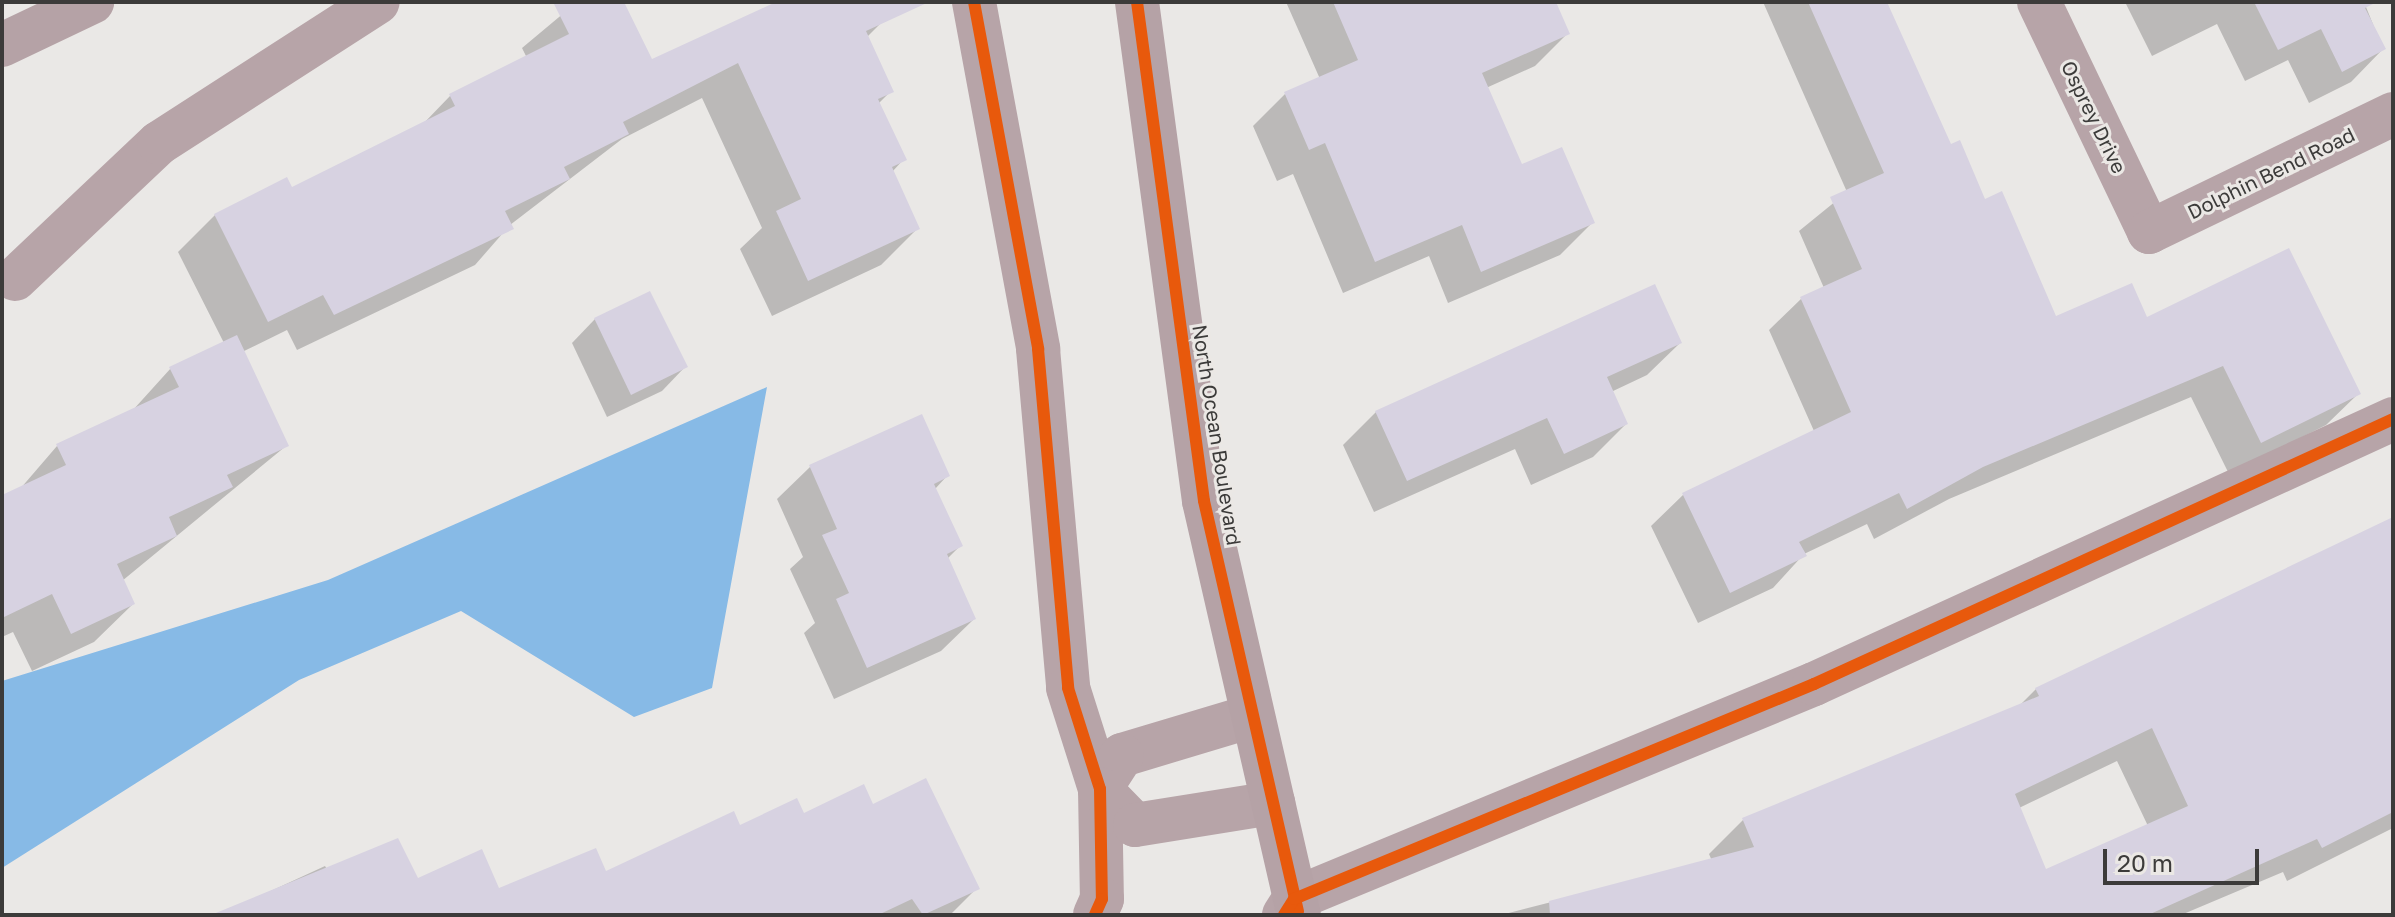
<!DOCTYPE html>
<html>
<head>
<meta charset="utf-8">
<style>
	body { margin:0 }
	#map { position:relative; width:2395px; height:917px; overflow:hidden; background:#eae8e6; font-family:"Golos Text",sans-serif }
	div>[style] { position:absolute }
	.water>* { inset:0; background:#87bae6 }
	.shadow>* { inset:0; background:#0003 }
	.building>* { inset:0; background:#d7d2e1 }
	.street>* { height:44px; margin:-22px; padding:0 22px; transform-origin:22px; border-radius:22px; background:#b7a4a8 }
	.secondary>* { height:44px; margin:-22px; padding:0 22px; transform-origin:22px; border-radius:22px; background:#b5a2a6 }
	.cycleway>* { height:12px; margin:-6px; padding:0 6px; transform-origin:6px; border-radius:6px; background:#e8590c }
	span { translate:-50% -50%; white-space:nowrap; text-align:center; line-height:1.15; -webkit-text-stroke:6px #ebe8e5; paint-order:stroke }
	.street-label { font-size:20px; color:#3c3b3a }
	.frame { position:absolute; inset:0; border:4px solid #3c3b3a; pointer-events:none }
	.scale { position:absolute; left:2103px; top:849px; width:156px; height:36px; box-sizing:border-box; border:4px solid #3c3b3a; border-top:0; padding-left:10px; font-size:24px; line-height:28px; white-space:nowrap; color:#3c3b3a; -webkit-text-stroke:6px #ebe8e5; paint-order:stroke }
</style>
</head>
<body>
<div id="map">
	<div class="water">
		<div style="clip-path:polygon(767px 387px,712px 688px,634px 717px,461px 611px,299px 680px,2px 868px,2px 681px,328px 580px)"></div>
	</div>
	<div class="shadow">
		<div style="clip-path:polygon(577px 2px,622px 2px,651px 62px,781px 2px,873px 2px,882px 22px,866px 38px,891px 91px,878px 104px,904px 159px,892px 172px,918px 228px,881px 265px,772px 316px,740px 249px,762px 228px,702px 98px,622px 139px,510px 225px,475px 265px,297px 350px,287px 330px,242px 352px,286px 446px,122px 581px,133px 604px,94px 642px,32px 671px,13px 632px,2px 637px,2px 497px,20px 489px,57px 446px,133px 410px,171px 368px,224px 343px,178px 252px,215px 215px,291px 190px,422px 125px,450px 96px,527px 58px,522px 48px)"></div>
		<div style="clip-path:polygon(1286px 2px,1554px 2px,1568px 33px,1535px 66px,1486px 88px,1521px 167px,1592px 223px,1560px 255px,1448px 303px,1429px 256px,1343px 293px,1293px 174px,1277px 181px,1253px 126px,1285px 94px,1320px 79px)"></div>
		<div style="clip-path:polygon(1763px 2px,1882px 2px,1950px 146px,2055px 318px,2146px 319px,2358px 394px,2326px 425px,2229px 474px,2191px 397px,1949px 499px,1874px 539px,1867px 524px,1804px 554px,1773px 588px,1698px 623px,1651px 526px,1683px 495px,1814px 431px,1769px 330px,1801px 299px,1824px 288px,1799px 231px,1847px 192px)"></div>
		<div style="clip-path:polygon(2125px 2px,2364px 2px,2383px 49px,2351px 82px,2309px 103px,2288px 60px,2245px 81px,2217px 24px,2152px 56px)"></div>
		<div style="clip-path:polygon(595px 319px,685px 367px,662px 391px,607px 417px,572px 343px)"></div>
		<div style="clip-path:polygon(1680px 343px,1647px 375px,1611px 392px,1626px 424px,1593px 457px,1531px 485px,1515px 449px,1374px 512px,1343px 445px,1376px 412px)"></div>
		<div style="clip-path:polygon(921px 417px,947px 476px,935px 489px,960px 546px,947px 559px,974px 619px,941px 651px,834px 699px,804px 633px,815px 623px,790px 569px,803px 557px,777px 499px,810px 467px)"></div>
		<div style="clip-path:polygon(evenodd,2393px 519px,2393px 828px,2287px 881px,2283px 872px,2181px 915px,1501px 915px,1712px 861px,1709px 854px,1743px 820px,2020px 705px,2036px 689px,2393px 519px,2117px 761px,2148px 826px,2045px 872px,2019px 808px,2117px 761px)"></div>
		<div style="clip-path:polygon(872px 807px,977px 888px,950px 915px,219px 915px,325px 866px,330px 874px,498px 891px,605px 874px,739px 827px)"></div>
	</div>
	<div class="building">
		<div style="clip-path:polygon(553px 2px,624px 2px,652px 59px,776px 2px,929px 2px,866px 31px,894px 92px,878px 99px,907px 160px,892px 167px,920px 229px,808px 281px,776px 211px,801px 199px,738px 63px,623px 122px,629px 134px,564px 167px,570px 179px,505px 211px,514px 229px,334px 315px,323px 295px,268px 322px,214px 214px,287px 177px,292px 187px,455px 106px,449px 94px,569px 34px)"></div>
		<div style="clip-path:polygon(1333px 2px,1556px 2px,1570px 34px,1482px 73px,1522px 164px,1562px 147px,1595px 223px,1481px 272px,1462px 225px,1375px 262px,1325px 143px,1309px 150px,1284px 92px,1358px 60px)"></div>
		<div style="clip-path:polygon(1808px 2px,1887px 2px,1951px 144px,1960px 140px,1985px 199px,2002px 191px,2056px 316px,2132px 283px,2147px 317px,2289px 248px,2361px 394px,2261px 443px,2223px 366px,1983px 467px,1907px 509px,1899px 493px,1799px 542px,1807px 556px,1730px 593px,1682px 493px,1851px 412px,1800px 297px,1862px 269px,1830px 197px,1884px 173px)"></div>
		<div style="clip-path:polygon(2254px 2px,2377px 2px,2365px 8px,2386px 49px,2342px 72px,2321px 29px,2278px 50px)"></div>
		<div style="clip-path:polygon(1655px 284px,1682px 343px,1607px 377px,1628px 424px,1564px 454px,1547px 418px,1407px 481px,1375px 411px)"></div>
		<div style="clip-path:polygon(650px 291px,688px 367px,631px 395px,594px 318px)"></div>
		<div style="clip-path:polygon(237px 335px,289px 446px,227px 475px,233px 487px,169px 517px,177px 536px,117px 564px,135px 604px,71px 634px,52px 594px,2px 618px,2px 495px,66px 465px,56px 444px,179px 387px,169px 367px)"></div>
		<div style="clip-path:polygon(922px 414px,950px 476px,934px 484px,963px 546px,947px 554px,976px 619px,867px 668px,836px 599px,849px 593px,822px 535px,837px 529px,809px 465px)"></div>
		<div style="clip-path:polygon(evenodd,2393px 517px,2393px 812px,2322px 848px,2317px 839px,2148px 915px,1550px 915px,1549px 901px,1754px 847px,1742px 818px,2039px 696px,2035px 688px,2393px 517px,2152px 728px,2188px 806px,2046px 869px,2015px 794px,2152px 728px)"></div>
		<div style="clip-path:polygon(926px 778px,980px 889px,923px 915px,912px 899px,878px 915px,211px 915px,398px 838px,418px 878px,482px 849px,499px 888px,596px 848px,606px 871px,734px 811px,740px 825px,797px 798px,804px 813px,864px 784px,873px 804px)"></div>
	</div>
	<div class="street">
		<div style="left:974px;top:2px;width:353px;rotate:79.5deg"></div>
		<div style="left:1038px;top:349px;width:340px;rotate:84.9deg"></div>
		<div style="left:1068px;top:688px;width:106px;rotate:72.4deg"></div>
		<div style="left:1100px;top:789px;width:110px;rotate:89deg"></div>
		<div style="left:1102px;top:899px;width:17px;rotate:114deg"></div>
		<div style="left:2039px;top:2px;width:255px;rotate:64.4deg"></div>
		<div style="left:2149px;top:232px;width:271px;rotate:-25.8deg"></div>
		<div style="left:15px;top:279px;width:198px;rotate:-43.4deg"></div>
		<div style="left:159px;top:143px;width:260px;rotate:-32.8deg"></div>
		<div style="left:1252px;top:716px;width:136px;rotate:163.3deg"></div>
		<div style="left:1122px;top:755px;width:40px;rotate:122.9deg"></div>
		<div style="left:1100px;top:789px;width:50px;rotate:45.8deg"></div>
		<div style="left:1135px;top:825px;width:140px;rotate:-9.1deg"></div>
		<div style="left:1284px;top:915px;width:19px;rotate:-58deg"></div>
		<div style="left:1294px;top:899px;width:563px;rotate:-22.46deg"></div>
		<div style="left:1814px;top:684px;width:637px;rotate:-24.59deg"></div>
	</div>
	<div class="secondary">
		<div style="left:1137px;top:2px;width:503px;rotate:82.35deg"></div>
		<div style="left:1204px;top:501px;width:425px;rotate:77.1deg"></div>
		<div style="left:2px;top:45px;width:100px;rotate:-25.5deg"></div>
	</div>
	<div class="cycleway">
		<div style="left:974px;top:2px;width:353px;rotate:79.5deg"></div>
		<div style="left:1038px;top:349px;width:340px;rotate:84.9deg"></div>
		<div style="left:1068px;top:688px;width:106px;rotate:72.4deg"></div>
		<div style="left:1100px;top:789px;width:110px;rotate:89deg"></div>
		<div style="left:1102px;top:899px;width:17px;rotate:114deg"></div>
		<div style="left:1137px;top:2px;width:503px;rotate:82.35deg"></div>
		<div style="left:1204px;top:501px;width:421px;rotate:77.1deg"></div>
		<div style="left:1284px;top:915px;width:19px;rotate:-58deg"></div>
		<div style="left:1294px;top:899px;width:563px;rotate:-22.46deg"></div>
		<div style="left:1814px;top:684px;width:637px;rotate:-24.59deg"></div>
	</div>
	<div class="street-label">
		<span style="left:2094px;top:117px;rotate:64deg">Osprey Drive</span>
		<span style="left:2271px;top:173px;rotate:-26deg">Dolphin Bend Road</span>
		<span style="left:1217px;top:435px;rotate:81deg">North Ocean Boulevard</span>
	</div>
	<div class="frame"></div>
	<div class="scale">20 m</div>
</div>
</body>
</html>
